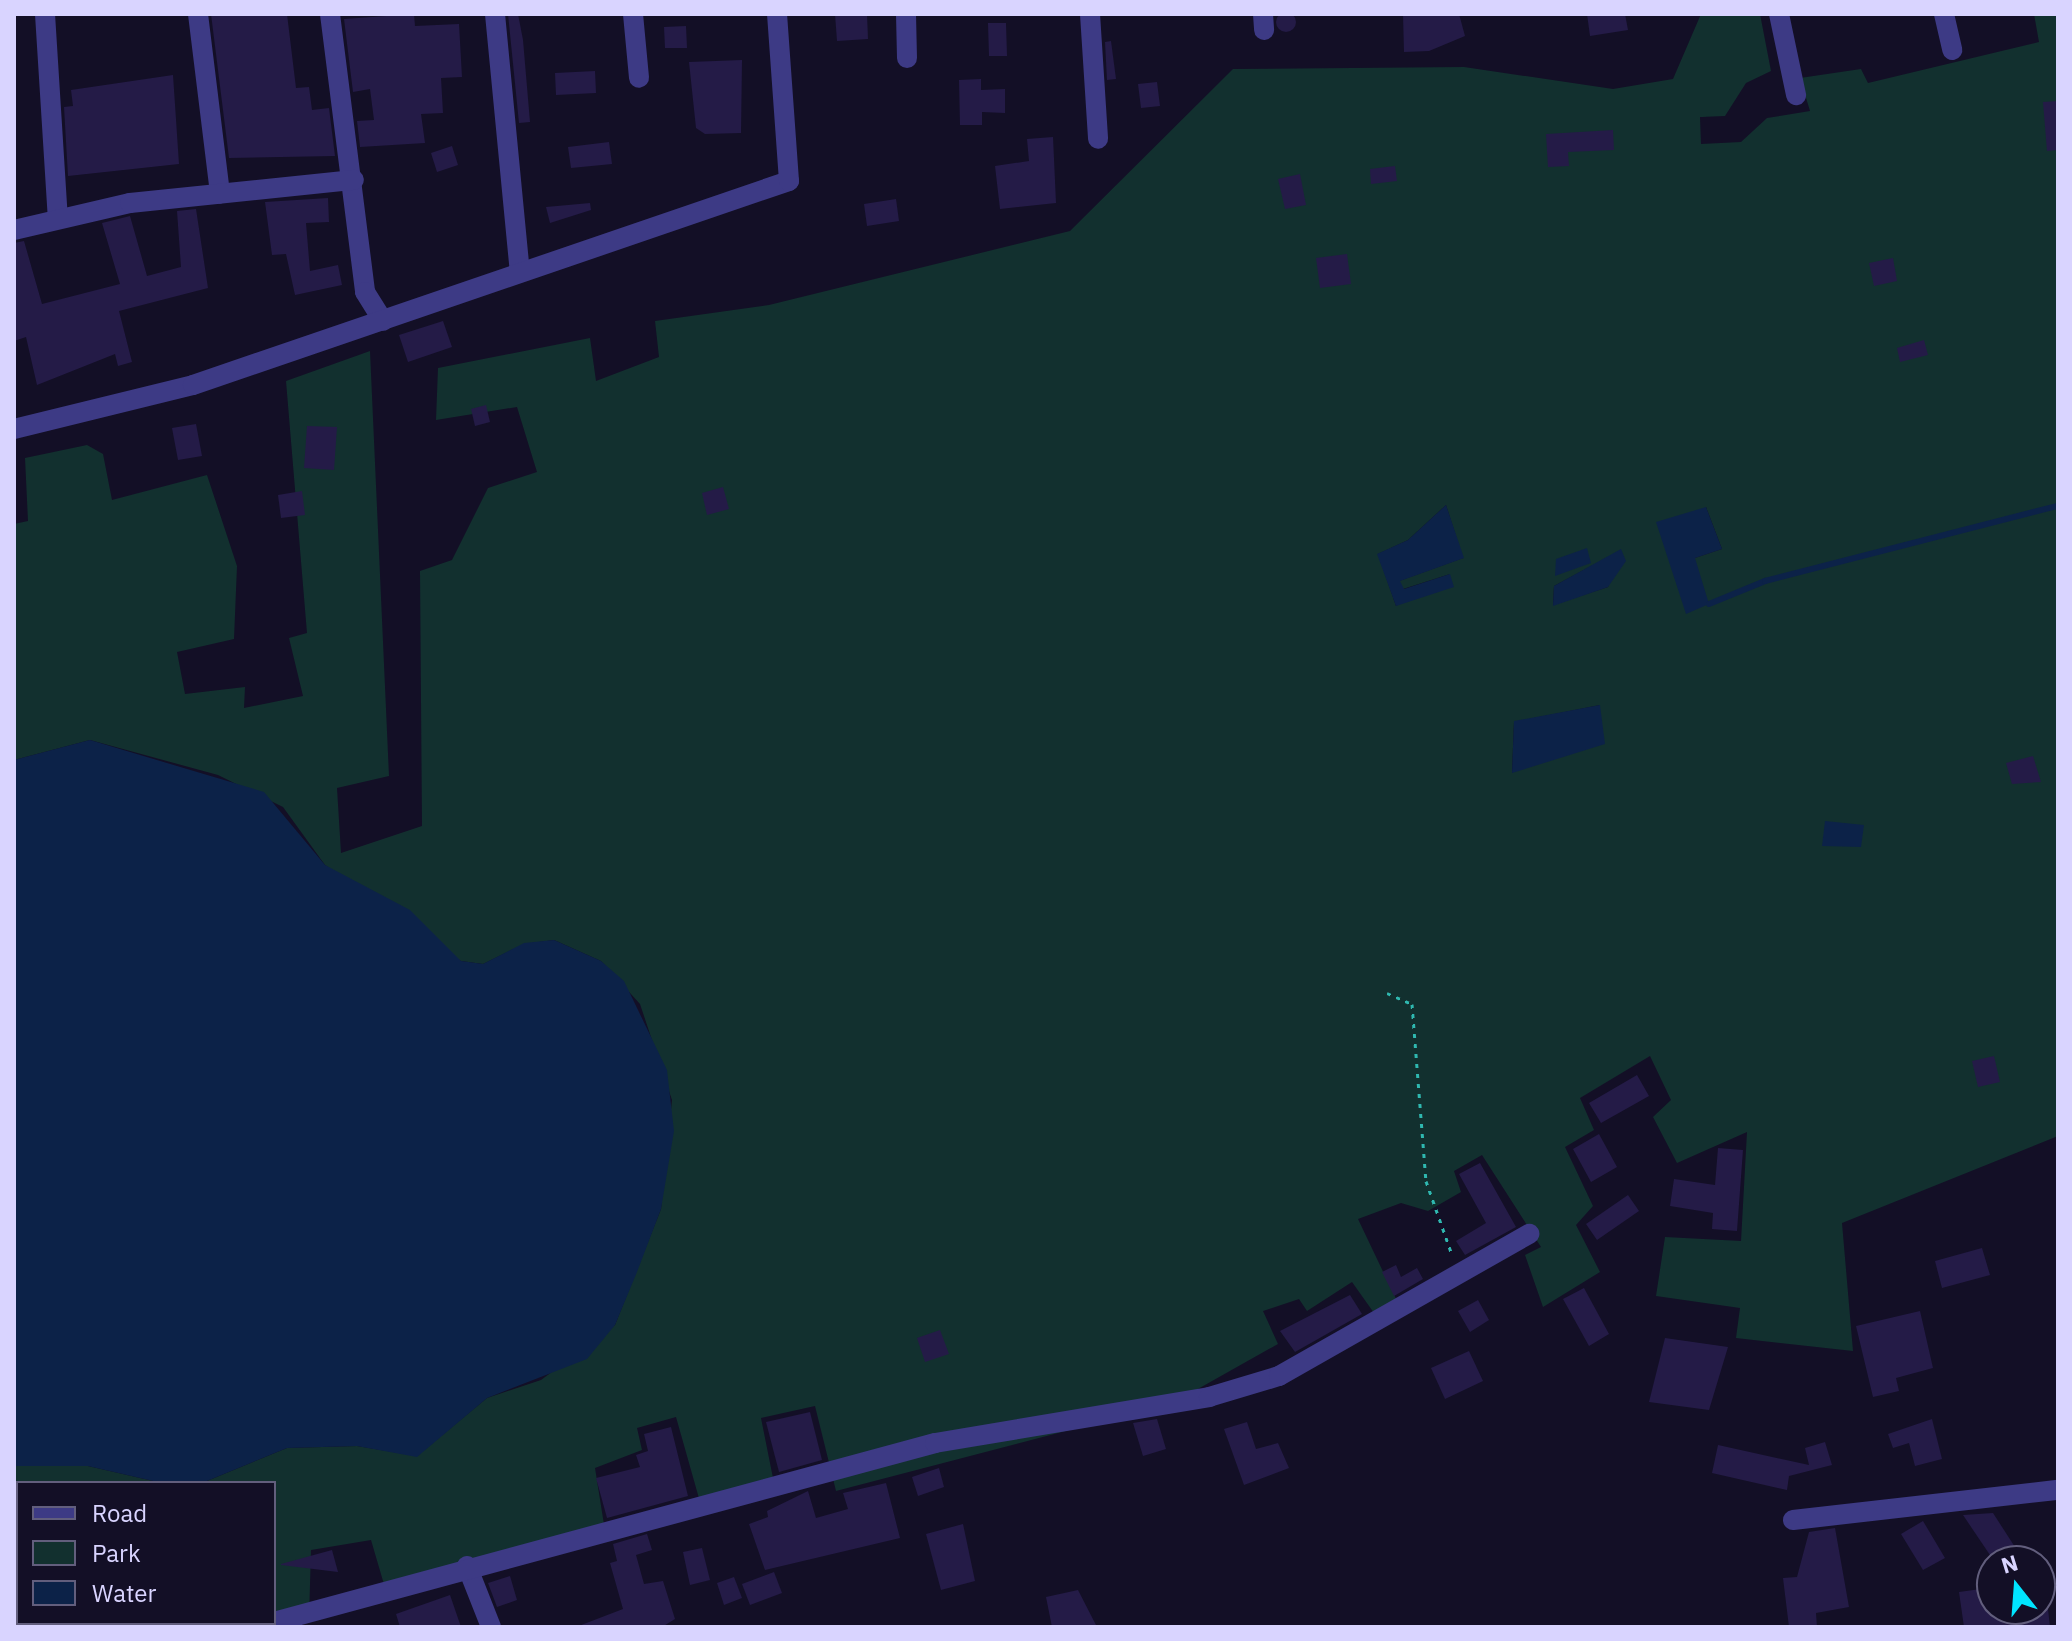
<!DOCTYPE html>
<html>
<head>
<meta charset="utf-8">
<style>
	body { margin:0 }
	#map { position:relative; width:2072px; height:1641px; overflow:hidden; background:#130f26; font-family:"IBM Plex Sans",sans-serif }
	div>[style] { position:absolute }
	.green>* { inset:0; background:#12302f }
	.water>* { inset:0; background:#0c2248 }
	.stream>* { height:6px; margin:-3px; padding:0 3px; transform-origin:3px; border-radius:3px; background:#0c2248 }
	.building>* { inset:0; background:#241b47 }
	.round { border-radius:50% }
	.path>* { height:3px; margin-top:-1.5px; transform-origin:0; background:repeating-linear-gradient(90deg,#2fb8b0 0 4px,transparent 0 10px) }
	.minor>* { height:20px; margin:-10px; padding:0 10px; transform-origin:10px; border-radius:10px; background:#3d3a85 }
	span { translate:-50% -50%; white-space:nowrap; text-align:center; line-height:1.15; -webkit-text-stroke:8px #130f26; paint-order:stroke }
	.frame { position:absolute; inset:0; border:16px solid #d9d4ff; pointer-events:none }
	.legend { position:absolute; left:16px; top:1481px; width:260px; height:144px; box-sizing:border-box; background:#130f26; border:2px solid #625e7d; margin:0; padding:10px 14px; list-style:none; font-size:24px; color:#d9d4ff }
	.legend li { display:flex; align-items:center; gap:16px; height:40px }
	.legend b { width:40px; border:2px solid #625e7d }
	.north { position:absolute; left:1976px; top:1545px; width:80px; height:80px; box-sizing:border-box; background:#130f26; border:2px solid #625e7d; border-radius:50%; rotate:343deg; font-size:22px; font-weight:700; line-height:32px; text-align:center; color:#d9d4ff }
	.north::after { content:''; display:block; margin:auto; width:28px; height:36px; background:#00e5ff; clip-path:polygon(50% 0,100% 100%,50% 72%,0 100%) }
</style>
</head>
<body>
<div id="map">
	<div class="green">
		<div style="clip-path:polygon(evenodd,1701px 14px,1760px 14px,1771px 71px,1746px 83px,1725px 116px,1700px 117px,1701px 144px,1741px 142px,1767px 118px,1810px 111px,1800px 78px,1861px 69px,1868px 83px,2039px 42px,2034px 14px,2058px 14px,2058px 1136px,1842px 1223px,1853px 1351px,1736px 1338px,1740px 1308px,1656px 1296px,1665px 1237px,1741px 1241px,1747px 1132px,1677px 1163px,1653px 1117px,1671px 1100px,1650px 1056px,1580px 1098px,1594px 1130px,1565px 1147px,1593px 1206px,1576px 1225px,1600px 1272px,1543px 1307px,1525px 1255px,1541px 1247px,1482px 1155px,1454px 1171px,1461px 1192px,1428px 1211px,1401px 1203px,1358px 1219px,1398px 1303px,1374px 1313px,1352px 1282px,1307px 1311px,1299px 1299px,1263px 1311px,1278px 1344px,1173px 1403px,836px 1491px,815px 1406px,761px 1418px,776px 1493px,702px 1509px,676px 1417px,637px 1428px,642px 1450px,595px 1468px,606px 1537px,388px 1598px,371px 1540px,311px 1550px,309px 1619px,289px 1627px,228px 1627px,274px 1623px,274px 1483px,202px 1483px,287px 1448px,357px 1446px,417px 1456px,487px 1398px,541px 1380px,615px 1325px,661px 1209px,672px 1100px,640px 1004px,601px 961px,554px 940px,524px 944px,483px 964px,461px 961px,325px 865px,283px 807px,218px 775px,90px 740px,14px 760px,14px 524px,28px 521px,25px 458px,87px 445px,103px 454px,112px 500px,207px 475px,237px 566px,234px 639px,177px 652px,185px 694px,245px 687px,244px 708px,303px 696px,289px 638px,307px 633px,286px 381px,370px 351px,389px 776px,337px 788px,341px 853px,422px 826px,420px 571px,452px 560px,488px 488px,537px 472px,517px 407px,436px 420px,438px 368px,590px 338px,596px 381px,659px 357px,655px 321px,769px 305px,1070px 231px,1233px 69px,1464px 67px,1613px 89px,1673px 79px,1701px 14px,1446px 505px,1463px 558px,1399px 581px,1403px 589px,1450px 574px,1396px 606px,1378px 554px,1408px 540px,1446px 505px,1701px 14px,1706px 507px,1722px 549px,1695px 558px,1706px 507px,1701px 14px,1621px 550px,1608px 587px,1553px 605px,1554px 586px,1621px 550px,1701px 14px,1600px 705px,1512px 773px,1514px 722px,1600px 705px)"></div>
		<div style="clip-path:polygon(14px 1466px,88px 1466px,162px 1483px,18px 1483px,18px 1623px,49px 1623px,14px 1624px)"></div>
	</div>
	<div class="water">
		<div style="clip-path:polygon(1446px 505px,1464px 558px,1400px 581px,1404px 589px,1450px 574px,1454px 587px,1396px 606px,1377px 554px,1408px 540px)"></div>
		<div style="clip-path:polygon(1706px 507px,1722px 549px,1695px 558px,1709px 604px,1686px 614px,1656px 522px)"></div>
		<div style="clip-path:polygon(1587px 548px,1591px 563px,1555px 576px,1556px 559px)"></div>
		<div style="clip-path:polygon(1621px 549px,1626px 561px,1608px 587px,1553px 606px,1554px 586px)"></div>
		<div style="clip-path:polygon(1600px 705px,1605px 744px,1512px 773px,1514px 721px)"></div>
		<div style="clip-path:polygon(90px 740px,264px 792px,325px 865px,410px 910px,461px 961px,483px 964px,524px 943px,554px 940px,601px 961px,624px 981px,667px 1070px,674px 1131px,661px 1209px,637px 1272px,615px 1325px,587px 1359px,487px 1398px,417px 1457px,357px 1446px,287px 1448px,202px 1483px,162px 1483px,88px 1466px,14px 1466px,14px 760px)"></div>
		<div style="clip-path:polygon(1825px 821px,1864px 825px,1861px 847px,1822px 846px)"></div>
	</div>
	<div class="stream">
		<div style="left:1709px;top:604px;width:61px;rotate:-22.3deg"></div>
		<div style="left:1765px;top:581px;width:302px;rotate:-14.4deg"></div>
	</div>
	<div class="building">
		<div class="round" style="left:1276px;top:12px;width:20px;height:20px"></div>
		<div style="clip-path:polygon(211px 14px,287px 14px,296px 88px,309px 87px,312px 110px,329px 108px,335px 156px,229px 158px)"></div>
		<div style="clip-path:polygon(414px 14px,415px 26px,459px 24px,462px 77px,441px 78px,443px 113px,421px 114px,425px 143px,360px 147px,357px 121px,374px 120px,370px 89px,353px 92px,344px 19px)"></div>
		<div style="clip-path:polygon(508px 14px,518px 14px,523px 40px,530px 122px,519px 123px)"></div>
		<div style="clip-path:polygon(835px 14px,867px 14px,868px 39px,837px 41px)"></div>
		<div style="clip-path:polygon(1403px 14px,1459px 14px,1465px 36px,1429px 51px,1404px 52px)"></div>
		<div style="clip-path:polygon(1587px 14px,1625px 14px,1628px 30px,1590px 36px)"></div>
		<div style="clip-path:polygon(988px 23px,1006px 23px,1007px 56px,989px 56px)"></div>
		<div style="clip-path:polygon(686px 26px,687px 48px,665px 48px,664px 27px)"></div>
		<div style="clip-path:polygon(1111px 41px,1116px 79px,1107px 80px,1105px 42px)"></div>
		<div style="clip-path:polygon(742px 60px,741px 133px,705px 134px,696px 128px,689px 62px)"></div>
		<div style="clip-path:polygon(595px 71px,596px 93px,556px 95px,555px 73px)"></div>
		<div style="clip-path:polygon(173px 75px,179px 164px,68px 176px,64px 107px,73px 106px,71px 90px)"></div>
		<div style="clip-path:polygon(981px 79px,981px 90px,1005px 89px,1005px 113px,982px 112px,982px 125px,960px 125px,959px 80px)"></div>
		<div style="clip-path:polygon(1157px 82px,1160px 106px,1141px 108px,1138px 84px)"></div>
		<div style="clip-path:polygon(2058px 101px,2058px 150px,2047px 151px,2043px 102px)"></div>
		<div style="clip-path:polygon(1613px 130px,1614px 150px,1568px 152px,1569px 166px,1548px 167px,1546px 134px)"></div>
		<div style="clip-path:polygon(1053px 137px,1056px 203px,1000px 209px,995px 166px,1029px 161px,1027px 139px)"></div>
		<div style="clip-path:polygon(609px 142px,612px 164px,571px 168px,568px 147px)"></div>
		<div style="clip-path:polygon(452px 146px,458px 165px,437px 172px,431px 153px)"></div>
		<div style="clip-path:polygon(1395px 166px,1397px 181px,1371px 184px,1370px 169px)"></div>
		<div style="clip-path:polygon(1300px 174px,1306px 205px,1285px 209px,1278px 179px)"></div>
		<div style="clip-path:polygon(328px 198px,329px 222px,306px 223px,310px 271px,338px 265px,342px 285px,295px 295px,286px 254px,272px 255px,265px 202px)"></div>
		<div style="clip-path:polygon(896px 199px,899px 221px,867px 226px,864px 204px)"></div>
		<div style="clip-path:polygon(590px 203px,591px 210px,550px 223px,546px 207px)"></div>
		<div style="clip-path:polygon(196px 209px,208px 288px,119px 311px,132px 362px,118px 366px,115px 354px,37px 385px,26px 337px,14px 341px,14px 243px,24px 241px,42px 304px,120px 284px,102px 223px,130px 216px,147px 276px,181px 267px,177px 211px)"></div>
		<div style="clip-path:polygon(1347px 254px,1351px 284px,1320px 288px,1316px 258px)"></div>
		<div style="clip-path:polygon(1893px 258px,1897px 281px,1874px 286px,1869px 263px)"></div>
		<div style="clip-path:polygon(443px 321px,452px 347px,408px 362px,399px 335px)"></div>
		<div style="clip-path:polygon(1924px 340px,1928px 355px,1900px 362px,1897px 348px)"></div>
		<div style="clip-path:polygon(486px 405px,490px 422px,475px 426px,471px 409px)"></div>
		<div style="clip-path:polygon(196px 424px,202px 456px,178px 460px,172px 428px)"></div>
		<div style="clip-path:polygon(307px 426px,337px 427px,334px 470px,304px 468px)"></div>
		<div style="clip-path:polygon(723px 487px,729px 509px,707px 515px,702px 493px)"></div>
		<div style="clip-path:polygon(302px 491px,305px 515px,281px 518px,278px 495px)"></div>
		<div style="clip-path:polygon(2033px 756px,2041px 782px,2012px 784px,2006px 763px)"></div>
		<div style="clip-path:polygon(1994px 1056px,2000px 1082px,1978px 1087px,1972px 1061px)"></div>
		<div style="clip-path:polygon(1637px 1075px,1649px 1096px,1601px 1123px,1589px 1103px)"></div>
		<div style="clip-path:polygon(1599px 1134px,1617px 1167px,1591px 1182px,1573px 1149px)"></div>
		<div style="clip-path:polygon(1718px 1148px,1743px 1150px,1737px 1231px,1712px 1229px,1713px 1213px,1670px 1206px,1674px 1179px,1715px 1185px)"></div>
		<div style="clip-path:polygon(1480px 1163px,1516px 1227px,1465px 1255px,1456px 1241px,1486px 1223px,1459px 1174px)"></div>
		<div style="clip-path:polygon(1628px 1195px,1639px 1211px,1597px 1240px,1586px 1224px)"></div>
		<div style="clip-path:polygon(1982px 1248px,1990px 1275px,1942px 1288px,1935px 1261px)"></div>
		<div style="clip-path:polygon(1396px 1265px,1401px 1277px,1417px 1268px,1423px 1279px,1394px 1296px,1382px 1272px)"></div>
		<div style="clip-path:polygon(1584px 1288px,1609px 1334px,1589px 1346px,1563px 1299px)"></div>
		<div style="clip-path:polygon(1350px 1295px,1362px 1314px,1295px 1352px,1280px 1331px)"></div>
		<div style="clip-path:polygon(1478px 1300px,1489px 1320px,1470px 1332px,1458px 1311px)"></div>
		<div style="clip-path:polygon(1920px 1311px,1933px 1368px,1896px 1378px,1899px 1391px,1873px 1397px,1856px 1326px)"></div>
		<div style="clip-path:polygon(940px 1330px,949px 1354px,925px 1362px,917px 1338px)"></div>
		<div style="clip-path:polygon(1665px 1338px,1728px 1347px,1709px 1410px,1649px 1402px)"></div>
		<div style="clip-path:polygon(1469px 1351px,1483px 1381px,1445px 1399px,1431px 1368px)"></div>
		<div style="clip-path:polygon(810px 1412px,822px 1460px,779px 1472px,766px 1422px)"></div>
		<div style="clip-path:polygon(1157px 1419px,1166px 1449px,1143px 1456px,1133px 1423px)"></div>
		<div style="clip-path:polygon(1932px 1419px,1942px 1459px,1915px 1466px,1909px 1443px,1893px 1448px,1888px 1434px)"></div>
		<div style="clip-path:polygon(1247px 1422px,1256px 1449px,1278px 1443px,1289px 1468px,1244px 1485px,1224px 1429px)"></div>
		<div style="clip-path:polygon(671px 1427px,688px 1496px,607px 1518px,596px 1478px,640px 1467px,636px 1455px,648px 1451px,644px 1434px)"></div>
		<div style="clip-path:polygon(1825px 1442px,1832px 1465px,1789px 1476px,1787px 1490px,1712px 1473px,1718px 1445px,1809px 1465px,1805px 1448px)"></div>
		<div style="clip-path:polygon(939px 1468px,944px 1487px,918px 1496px,912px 1477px)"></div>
		<div style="clip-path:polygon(886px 1483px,900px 1538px,765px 1570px,749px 1524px,768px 1517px,767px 1511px,808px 1491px,816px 1518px,848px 1509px,843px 1493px)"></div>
		<div style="clip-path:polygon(1993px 1513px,2024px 1561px,1994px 1561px,1963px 1515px)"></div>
		<div style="clip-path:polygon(1923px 1521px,1945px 1558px,1923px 1570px,1901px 1534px)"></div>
		<div style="clip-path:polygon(963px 1524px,975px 1581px,941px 1590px,926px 1534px)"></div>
		<div style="clip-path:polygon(1835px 1528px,1849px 1607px,1816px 1613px,1817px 1627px,1789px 1627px,1783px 1578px,1797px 1577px,1809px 1532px)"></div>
		<div style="clip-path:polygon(647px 1534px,652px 1550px,636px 1555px,644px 1584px,663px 1581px,675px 1619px,662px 1627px,576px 1627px,623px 1609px,610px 1563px,617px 1561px,613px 1544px)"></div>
		<div style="clip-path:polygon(702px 1548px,710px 1580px,690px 1585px,683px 1552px)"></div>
		<div style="clip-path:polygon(332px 1550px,338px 1572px,281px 1565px,281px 1564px)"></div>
		<div style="clip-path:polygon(774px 1572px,782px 1593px,750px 1605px,742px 1584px)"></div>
		<div style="clip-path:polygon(510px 1576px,517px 1600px,497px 1607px,488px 1583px)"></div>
		<div style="clip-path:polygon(734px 1577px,742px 1598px,724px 1605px,717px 1583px)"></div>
		<div style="clip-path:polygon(1988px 1588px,1991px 1609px,2048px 1609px,2050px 1627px,1964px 1627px,1959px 1592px)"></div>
		<div style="clip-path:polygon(1078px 1590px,1097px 1627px,1052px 1627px,1046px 1597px)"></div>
		<div style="clip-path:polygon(450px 1595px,461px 1627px,400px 1627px,396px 1614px)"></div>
	</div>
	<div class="path">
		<div style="left:1387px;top:993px;width:27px;rotate:24deg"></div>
		<div style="left:1412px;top:1004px;width:178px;rotate:85.5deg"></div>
		<div style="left:1426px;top:1181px;width:78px;rotate:70.6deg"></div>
	</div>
	<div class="minor">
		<div style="left:45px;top:14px;width:205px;rotate:86.4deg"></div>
		<div style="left:198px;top:14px;width:181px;rotate:83deg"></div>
		<div style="left:330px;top:14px;width:280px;rotate:82.8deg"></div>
		<div style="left:365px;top:292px;width:34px;rotate:58deg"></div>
		<div style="left:495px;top:14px;width:259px;rotate:84.5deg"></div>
		<div style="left:633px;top:14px;width:64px;rotate:84.6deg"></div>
		<div style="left:906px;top:14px;width:44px;rotate:88.7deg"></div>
		<div style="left:1090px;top:14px;width:125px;rotate:86.3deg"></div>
		<div style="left:1263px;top:14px;width:16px;rotate:86deg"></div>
		<div style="left:1779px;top:14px;width:83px;rotate:78.1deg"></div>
		<div style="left:1944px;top:14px;width:37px;rotate:77deg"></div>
		<div style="left:14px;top:230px;width:119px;rotate:-13.1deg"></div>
		<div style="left:130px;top:203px;width:225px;rotate:-5.9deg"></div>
		<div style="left:14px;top:429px;width:184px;rotate:-13.8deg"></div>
		<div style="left:193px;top:385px;width:630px;rotate:-18.9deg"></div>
		<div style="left:789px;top:181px;width:167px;rotate:-94.1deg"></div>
		<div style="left:1793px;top:1520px;width:267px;rotate:-6.5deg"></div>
		<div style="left:467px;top:1566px;width:66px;rotate:68.5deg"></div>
		<div style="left:274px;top:1622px;width:685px;rotate:-15.15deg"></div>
		<div style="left:935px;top:1443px;width:278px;rotate:-9.5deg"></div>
		<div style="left:1209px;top:1397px;width:73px;rotate:-16.7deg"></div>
		<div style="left:1279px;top:1376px;width:288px;rotate:-29.6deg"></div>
	</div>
	<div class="frame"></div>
	<ul class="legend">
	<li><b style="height:10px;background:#3d3a85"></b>Road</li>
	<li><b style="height:22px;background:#12302f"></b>Park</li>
	<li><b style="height:22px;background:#0c2248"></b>Water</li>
	</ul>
	<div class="north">N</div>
</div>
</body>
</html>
